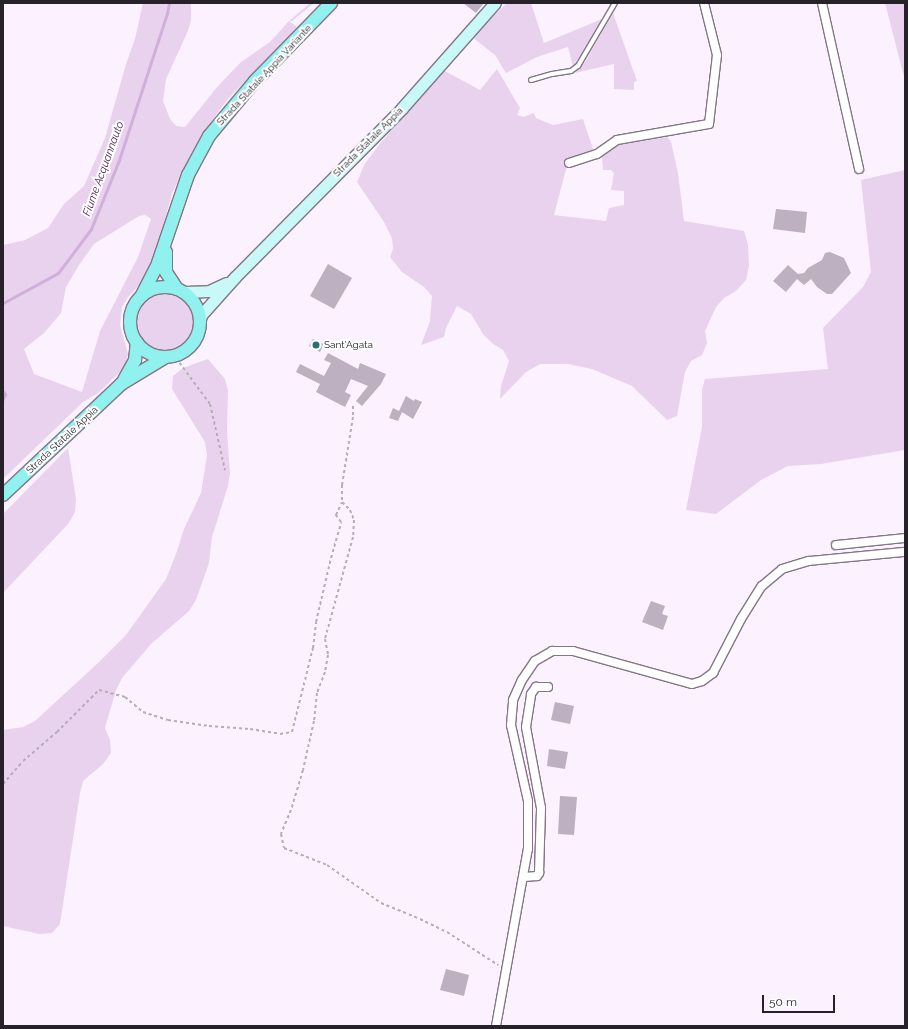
<!DOCTYPE html>
<html>
<head>
<meta charset="utf-8">
<style>
	body { margin:0 }
	#map { position:relative; width:908px; height:1029px; overflow:hidden; background:#fcf1ff; font-family:Raleway,sans-serif }
	div>[style] { position:absolute }
	.green>* { inset:0; background:#e9d2ee }
	.round { border-radius:50% }
	.stream>* { height:3px; margin:-1.5px; padding:0 1.5px; transform-origin:1.5px; border-radius:1.5px; background:#d2afda }
	.building>* { inset:0; background:#bdb0c0 }
	.path>* { height:2px; margin-top:-1px; transform-origin:0; background:repeating-linear-gradient(90deg,#b6adb9 0 3px,transparent 0 6px) }
	.roads { filter:drop-shadow(1px 0 #837685) drop-shadow(-1px 0 #837685) drop-shadow(0 1px #837685) drop-shadow(0 -1px #837685) }
	.lane>* { height:4px; margin:-2px; padding:0 2px; transform-origin:2px; border-radius:2px; background:#fff }
	.street>* { height:8px; margin:-4px; padding:0 4px; transform-origin:4px; border-radius:4px; background:#fff }
	.secondary>* { height:11px; margin:-5.5px; padding:0 5.5px; transform-origin:5.5px; border-radius:5.5px; background:#c8f8f7 }
	.primary>* { height:12px; margin:-6px; padding:0 6px; transform-origin:6px; border-radius:6px; background:#91f1ef }
	.primary>.ring { margin:-6px; padding:0; box-sizing:content-box; background:none; border:12px solid #91f1ef; border-radius:50% }
	.dots>* { width:11px; height:11px; translate:-50% -50%; box-sizing:border-box; border:2px solid #fff; border-radius:50% }
	span { translate:-50% -50%; white-space:nowrap; text-align:center; line-height:1.15; -webkit-text-stroke:4px #fff; paint-order:stroke }
	.street-label { font-size:10px; color:#272229 }
	.poi-label { font-size:10px; color:#272229 }
	.left { translate:0 -50%; text-align:left }
	.water-label { font-size:11px; color:#4c2256; font-style:italic }
	.frame { position:absolute; inset:0; border:4px solid #272229; pointer-events:none }
	.scale { position:absolute; left:762px; top:995px; width:73px; height:18px; box-sizing:border-box; border:2px solid #272229; border-top:0; padding-left:5px; font-size:12px; line-height:14px; white-space:nowrap; color:#272229; -webkit-text-stroke:3px #fff; paint-order:stroke }
</style>
</head>
<body>
<div id="map">
	<div class="green">
		<div style="clip-path:polygon(evenodd,143px 3px,191px 3px,191px 21px,187px 33px,166px 79px,163px 101px,170px 119px,176px 126px,185px 127px,218px 86px,241px 62px,270px 42px,289px 21px,310px 3px,314px 3px,292px 21px,289px 21px,297px 27px,227px 100px,202px 134px,172px 193px,156px 254px,144px 280px,128px 297px,122px 307px,120px 325px,128px 354px,126px 363px,120px 372px,98px 393px,83px 402px,3px 479px,3px 245px,25px 240px,48px 228px,64px 204px,84px 186px,105px 138px,126px 64px,135px 39px,143px 3px,145px 215px,151px 219px,138px 257px,100px 331px,82px 392px,34px 374px,24px 349px,44px 333px,61px 313px,66px 287px,79px 265px,94px 244px,139px 216px,145px 215px)"></div>
		<div style="clip-path:polygon(507px 3px,531px 3px,544px 43px,602px 19px,573px 67px,568px 47px,537px 57px,506px 73px,495px 55px,472px 37px)"></div>
		<div style="clip-path:polygon(885px 3px,905px 3px,905px 80px,903px 73px)"></div>
		<div style="clip-path:polygon(613px 13px,637px 81px,634px 82px,634px 90px,614px 89px,614px 64px,575px 73px,585px 62px)"></div>
		<div style="clip-path:polygon(497px 69px,520px 108px,517px 115px,523px 117px,534px 113px,536px 118px,553px 125px,583px 119px,594px 152px,569px 158px,554px 215px,606px 221px,609px 208px,624px 205px,624px 191px,611px 190px,614px 173px,611px 170px,603px 170px,602px 157px,618px 145px,667px 137px,671px 142px,678px 173px,684px 221px,744px 231px,748px 245px,749px 266px,746px 280px,736px 291px,724px 298px,716px 307px,705px 331px,707px 343px,702px 355px,691px 361px,685px 372px,677px 416px,667px 420px,632px 386px,592px 369px,568px 364px,540px 364px,526px 372px,500px 399px,501px 386px,509px 361px,503px 350px,492px 343px,483px 334px,471px 314px,457px 306px,446px 328px,444px 337px,421px 345px,430px 321px,432px 296px,424px 287px,402px 272px,390px 257px,393px 249px,392px 238px,384px 222px,357px 182px,364px 165px,379px 145px,443px 70px,480px 90px)"></div>
		<div style="clip-path:polygon(905px 170px,905px 450px,821px 464px,788px 466px,761px 480px,716px 514px,686px 510px,702px 427px,702px 390px,705px 379px,828px 369px,823px 328px,863px 287px,871px 272px,861px 180px)"></div>
		<div class="round" style="left:137px;top:294px;width:56px;height:56px"></div>
		<div style="clip-path:polygon(208px 359px,225px 379px,228px 391px,227px 431px,230px 473px,228px 486px,212px 537px,209px 563px,196px 600px,189px 611px,151px 644px,122px 678px,116px 690px,105px 728px,110px 740px,111px 753px,103px 764px,83px 781px,80px 793px,60px 924px,52px 933px,39px 934px,3px 926px,3px 730px,23px 727px,35px 721px,98px 663px,126px 635px,166px 579px,176px 554px,184px 529px,201px 493px,207px 455px,205px 442px,172px 389px,173px 376px,183px 368px)"></div>
		<div style="clip-path:polygon(68px 448px,76px 499px,75px 512px,68px 524px,3px 593px,3px 514px)"></div>
	</div>
	<div class="stream">
		<div style="left:3px;top:303px;width:63px;rotate:-28.6deg"></div>
		<div style="left:58px;top:273px;width:55px;rotate:-53.1deg"></div>
		<div style="left:91px;top:229px;width:74px;rotate:-67.9deg"></div>
		<div style="left:119px;top:160px;width:155px;rotate:-71.9deg"></div>
		<div style="left:167px;top:13px;width:10px;rotate:-79deg"></div>
		<div style="left:3px;top:391px;width:4px;rotate:56deg"></div>
		<div style="left:5px;top:394px;width:5px;rotate:112deg"></div>
	</div>
	<div class="building">
		<div style="clip-path:polygon(463px 3px,484px 3px,476px 13px)"></div>
		<div style="clip-path:polygon(776px 209px,807px 212px,805px 233px,773px 229px)"></div>
		<div style="clip-path:polygon(830px 252px,844px 258px,851px 273px,832px 294px,827px 294px,817px 287px,811px 279px,804px 285px,797px 279px,786px 292px,773px 281px,788px 265px,798px 274px,804px 273px,808px 268px,822px 260px,825px 253px)"></div>
		<div style="clip-path:polygon(328px 264px,352px 278px,334px 309px,310px 296px)"></div>
		<div style="clip-path:polygon(313px 339px,324px 344px,320px 352px,309px 346px)"></div>
		<div style="clip-path:polygon(328px 353px,358px 369px,360px 363px,386px 374px,381px 384px,362px 406px,356px 401px,368px 386px,351px 379px,345px 392px,351px 395px,345px 407px,316px 392px,320px 384px,296px 372px,300px 364px,324px 376px,331px 363px,324px 360px)"></div>
		<div style="clip-path:polygon(406px 396px,414px 401px,415px 399px,422px 402px,413px 419px,402px 412px,398px 421px,389px 418px,393px 408px,399px 411px)"></div>
		<div style="clip-path:polygon(651px 601px,665px 606px,662px 614px,668px 616px,663px 630px,642px 622px)"></div>
		<div style="clip-path:polygon(555px 702px,574px 706px,570px 724px,551px 720px)"></div>
		<div style="clip-path:polygon(549px 749px,568px 752px,565px 769px,547px 766px)"></div>
		<div style="clip-path:polygon(560px 796px,577px 797px,574px 835px,558px 834px)"></div>
		<div style="clip-path:polygon(446px 969px,469px 975px,464px 996px,440px 990px)"></div>
	</div>
	<div class="path">
		<div style="left:176px;top:358px;width:57px;rotate:53.5deg"></div>
		<div style="left:210px;top:404px;width:68px;rotate:77.2deg"></div>
		<div style="left:353px;top:406px;width:11px;rotate:90deg"></div>
		<div style="left:353px;top:417px;width:69px;rotate:99.2deg"></div>
		<div style="left:342px;top:485px;width:17px;rotate:90deg"></div>
		<div style="left:342px;top:502px;width:11px;rotate:45deg"></div>
		<div style="left:350px;top:510px;width:11px;rotate:68deg"></div>
		<div style="left:354px;top:520px;width:17px;rotate:93deg"></div>
		<div style="left:353px;top:537px;width:106px;rotate:105.4deg"></div>
		<div style="left:325px;top:639px;width:16px;rotate:79deg"></div>
		<div style="left:328px;top:655px;width:17px;rotate:100deg"></div>
		<div style="left:325px;top:672px;width:22px;rotate:111deg"></div>
		<div style="left:317px;top:693px;width:28px;rotate:96deg"></div>
		<div style="left:314px;top:721px;width:50px;rotate:102.7deg"></div>
		<div style="left:303px;top:770px;width:42px;rotate:106.7deg"></div>
		<div style="left:291px;top:810px;width:26px;rotate:113deg"></div>
		<div style="left:281px;top:834px;width:14px;rotate:78deg"></div>
		<div style="left:284px;top:848px;width:46px;rotate:21.6deg"></div>
		<div style="left:327px;top:865px;width:66px;rotate:35.1deg"></div>
		<div style="left:381px;top:903px;width:42px;rotate:22.3deg"></div>
		<div style="left:420px;top:919px;width:30px;rotate:26deg"></div>
		<div style="left:447px;top:932px;width:61px;rotate:32.9deg"></div>
		<div style="left:3px;top:784px;width:30px;rotate:-49deg"></div>
		<div style="left:23px;top:761px;width:45px;rotate:-40.5deg"></div>
		<div style="left:57px;top:732px;width:59px;rotate:-45deg"></div>
		<div style="left:99px;top:690px;width:27px;rotate:15deg"></div>
		<div style="left:125px;top:697px;width:23px;rotate:40deg"></div>
		<div style="left:143px;top:712px;width:26px;rotate:18deg"></div>
		<div style="left:168px;top:720px;width:41px;rotate:8.3deg"></div>
		<div style="left:209px;top:726px;width:41px;rotate:4.2deg"></div>
		<div style="left:250px;top:729px;width:30px;rotate:9deg"></div>
		<div style="left:280px;top:734px;width:12px;rotate:-9deg"></div>
		<div style="left:292px;top:732px;width:87px;rotate:-76deg"></div>
		<div style="left:313px;top:648px;width:26px;rotate:-83deg"></div>
		<div style="left:316px;top:622px;width:66px;rotate:-76.8deg"></div>
		<div style="left:331px;top:558px;width:37px;rotate:-74deg"></div>
		<div style="left:341px;top:522px;width:9px;rotate:-126deg"></div>
		<div style="left:336px;top:515px;width:14px;rotate:-65deg"></div>
	</div>
	<div class="roads">
		<div class="lane">
			<div style="left:531px;top:80px;width:22px;rotate:-16deg"></div>
			<div style="left:552px;top:74px;width:19px;rotate:-9deg"></div>
			<div style="left:571px;top:71px;width:9px;rotate:-36deg"></div>
			<div style="left:578px;top:66px;width:73px;rotate:-59.6deg"></div>
		</div>
		<div class="street">
			<div style="left:822px;top:3px;width:170px;rotate:77.4deg"></div>
			<div style="left:569px;top:163px;width:29px;rotate:-18deg"></div>
			<div style="left:597px;top:154px;width:24px;rotate:-35deg"></div>
			<div style="left:617px;top:140px;width:93px;rotate:-9.9deg"></div>
			<div style="left:709px;top:124px;width:69px;rotate:-83.4deg"></div>
			<div style="left:717px;top:55px;width:54px;rotate:-104deg"></div>
			<div style="left:836px;top:545px;width:69px;rotate:-5.8deg"></div>
			<div style="left:524px;top:877px;width:13px;rotate:-4deg"></div>
			<div style="left:537px;top:876px;width:4px;rotate:-56deg"></div>
			<div style="left:539px;top:873px;width:65px;rotate:-88.2deg"></div>
			<div style="left:541px;top:808px;width:82px;rotate:-100.5deg"></div>
			<div style="left:526px;top:727px;width:33px;rotate:-81deg"></div>
			<div style="left:531px;top:694px;width:9px;rotate:-54deg"></div>
			<div style="left:536px;top:687px;width:12px"></div>
			<div style="left:496px;top:1026px;width:180px;rotate:-79.8deg"></div>
			<div style="left:528px;top:849px;width:48px;rotate:-90deg"></div>
			<div style="left:528px;top:801px;width:78px;rotate:-102.6deg"></div>
			<div style="left:511px;top:725px;width:25px;rotate:-85deg"></div>
			<div style="left:513px;top:700px;width:22px;rotate:-66deg"></div>
			<div style="left:522px;top:680px;width:23px;rotate:-56deg"></div>
			<div style="left:535px;top:661px;width:20px;rotate:-30deg"></div>
			<div style="left:552px;top:651px;width:21px"></div>
			<div style="left:573px;top:651px;width:123px;rotate:15.5deg"></div>
			<div style="left:692px;top:684px;width:10px;rotate:-17deg"></div>
			<div style="left:702px;top:681px;width:14px;rotate:-36deg"></div>
			<div style="left:713px;top:673px;width:61px;rotate:-62.6deg"></div>
			<div style="left:741px;top:619px;width:39px;rotate:-58deg"></div>
			<div style="left:762px;top:586px;width:26px;rotate:-40deg"></div>
			<div style="left:782px;top:569px;width:28px;rotate:-17deg"></div>
			<div style="left:809px;top:561px;width:96px;rotate:-5.4deg"></div>
		</div>
		<div class="secondary">
			<div style="left:184px;top:292px;width:25px;rotate:-2deg"></div>
			<div style="left:209px;top:291px;width:19px;rotate:-25deg"></div>
			<div style="left:200px;top:320px;width:5px;rotate:-79deg"></div>
			<div style="left:201px;top:315px;width:51px;rotate:-48.2deg"></div>
			<div style="left:235px;top:277px;width:238px;rotate:-45.3deg"></div>
			<div style="left:402px;top:108px;width:140px;rotate:-48.5deg"></div>
		</div>
		<div class="primary">
			<div style="left:166px;top:252px;width:20px;rotate:90deg"></div>
			<div style="left:166px;top:272px;width:20px;rotate:57deg"></div>
			<div class="ring" style="left:130px;top:287px;width:58px;height:58px"></div>
			<div style="left:142px;top:295px;width:36px;rotate:-63deg"></div>
			<div style="left:158px;top:263px;width:93px;rotate:-71.2deg"></div>
			<div style="left:188px;top:175px;width:44px;rotate:-61.7deg"></div>
			<div style="left:209px;top:136px;width:72px;rotate:-50.1deg"></div>
			<div style="left:255px;top:81px;width:109px;rotate:-45.7deg"></div>
			<div style="left:124px;top:380px;width:23px;rotate:-61deg"></div>
			<div style="left:135px;top:360px;width:18px;rotate:-84deg"></div>
			<div style="left:3px;top:495px;width:162px;rotate:-43.2deg"></div>
			<div style="left:121px;top:384px;width:52px;rotate:-31deg"></div>
		</div>
	</div>
	<div class="dots">
		<div style="left:316px;top:345px;background:#25706e"></div>
	</div>
	<div class="street-label">
		<span style="left:264px;top:75px;rotate:-47deg">Strada Statale Appia Variante</span>
		<span style="left:368px;top:142px;rotate:-45deg">Strada Statale Appia</span>
		<span style="left:62px;top:440px;rotate:-43deg">Strada Statale Appia</span>
	</div>
	<div class="poi-label">
		<span class="left" style="left:324px;top:345px">Sant'Agata</span>
	</div>
	<div class="water-label">
		<span style="left:104px;top:169px;rotate:-70deg">Fiume Acquannauto</span>
	</div>
	<div class="frame"></div>
	<div class="scale">50 m</div>
</div>
</body>
</html>
